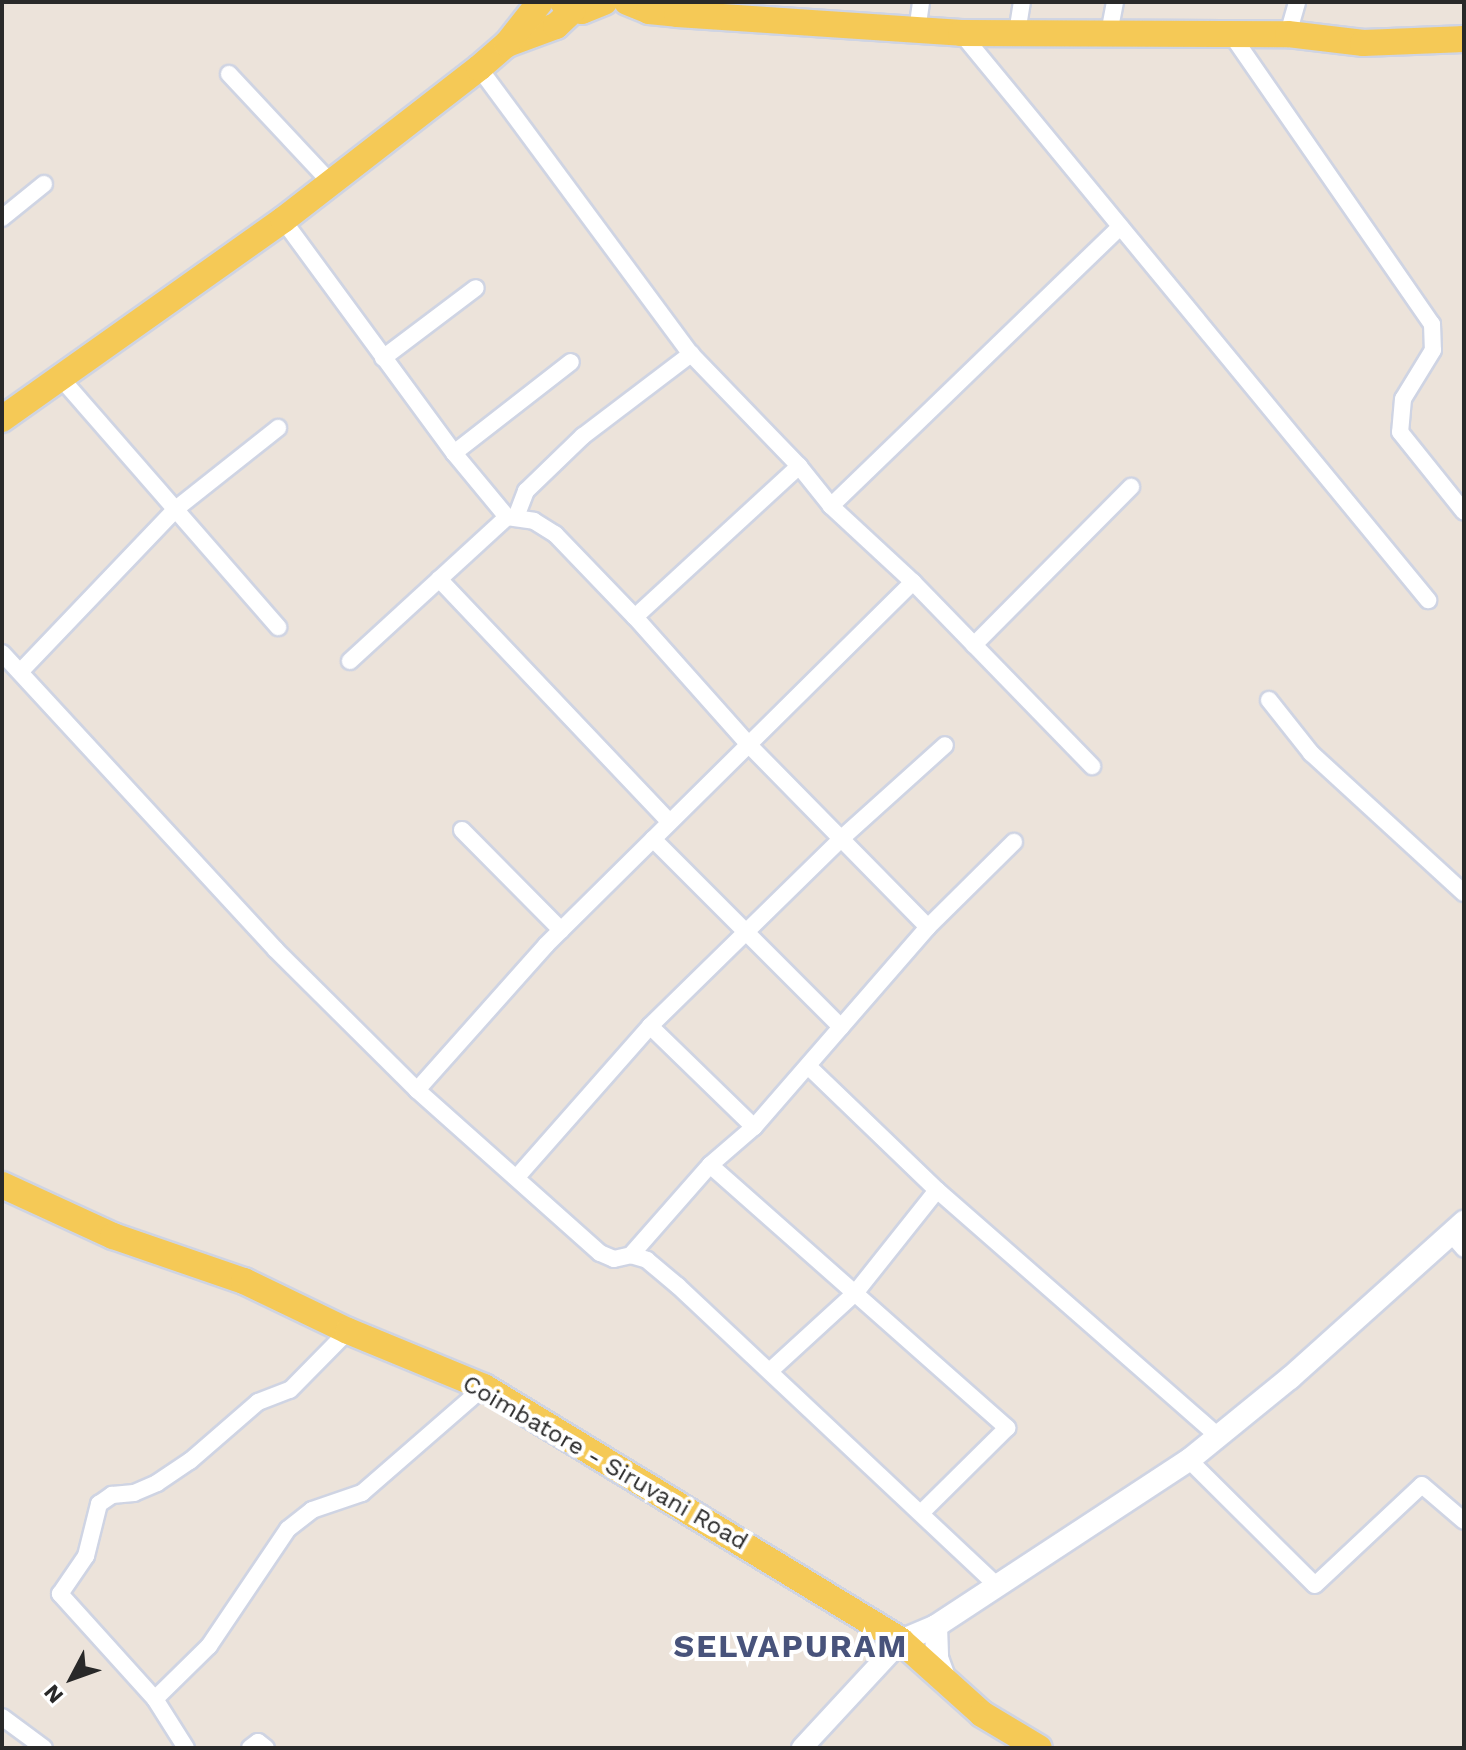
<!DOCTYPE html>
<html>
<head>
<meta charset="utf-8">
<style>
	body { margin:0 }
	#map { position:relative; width:1466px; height:1750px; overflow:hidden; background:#ece3da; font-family:"Work Sans",sans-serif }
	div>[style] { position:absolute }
	.roads { filter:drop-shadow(2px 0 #cfd4e3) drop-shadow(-2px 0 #cfd4e3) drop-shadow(0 2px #cfd4e3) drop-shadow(0 -2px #cfd4e3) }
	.minor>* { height:16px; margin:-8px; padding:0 8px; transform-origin:8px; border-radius:8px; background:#fff }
	.tertiary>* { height:20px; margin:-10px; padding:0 10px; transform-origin:10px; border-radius:10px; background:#fff }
	.secondary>* { height:22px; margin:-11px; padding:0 11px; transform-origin:11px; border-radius:11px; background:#fff }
	.primary>* { height:26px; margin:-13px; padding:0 13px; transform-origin:13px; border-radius:13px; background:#f5c956 }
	span { translate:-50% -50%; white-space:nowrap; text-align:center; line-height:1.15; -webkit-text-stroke:8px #fff; paint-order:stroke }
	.street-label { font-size:24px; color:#292929 }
	.district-label { font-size:32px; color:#48537b; font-weight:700; letter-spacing:2px }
	.frame { position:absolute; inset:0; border:4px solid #292929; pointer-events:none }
	.north { position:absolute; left:32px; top:1638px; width:80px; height:80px; -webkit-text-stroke:6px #fff; paint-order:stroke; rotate:229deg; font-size:22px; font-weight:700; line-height:32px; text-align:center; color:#292929 }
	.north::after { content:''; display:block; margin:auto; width:28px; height:36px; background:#292929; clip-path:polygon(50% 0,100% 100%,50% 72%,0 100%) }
</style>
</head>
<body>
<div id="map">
	<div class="roads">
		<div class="minor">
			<div style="left:917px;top:31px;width:29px;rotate:-82deg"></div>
			<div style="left:961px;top:33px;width:735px;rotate:50.52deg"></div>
			<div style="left:1017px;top:33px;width:31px;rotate:-81deg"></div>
			<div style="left:1109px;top:33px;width:32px;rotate:-79deg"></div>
			<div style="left:1231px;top:34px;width:353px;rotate:55.3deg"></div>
			<div style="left:1432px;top:324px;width:26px;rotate:88deg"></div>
			<div style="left:1433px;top:350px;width:57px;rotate:121.5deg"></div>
			<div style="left:1403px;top:399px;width:33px;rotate:95deg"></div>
			<div style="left:1400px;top:432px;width:102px;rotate:51.3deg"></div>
			<div style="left:1288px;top:34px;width:33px;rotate:-74deg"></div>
			<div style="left:479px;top:68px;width:356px;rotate:53.5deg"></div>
			<div style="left:691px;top:354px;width:156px;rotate:46deg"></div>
			<div style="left:799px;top:466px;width:51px;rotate:51.3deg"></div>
			<div style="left:831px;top:506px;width:112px;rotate:42.8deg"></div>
			<div style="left:913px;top:582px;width:257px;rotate:45.8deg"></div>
			<div style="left:229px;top:74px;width:148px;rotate:46.9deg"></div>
			<div style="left:2px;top:218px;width:54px;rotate:-39deg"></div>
			<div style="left:283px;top:220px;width:289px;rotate:53.7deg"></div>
			<div style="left:454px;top:453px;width:83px;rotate:50.4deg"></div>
			<div style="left:507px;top:517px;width:27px;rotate:8deg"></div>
			<div style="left:534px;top:521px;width:25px;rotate:32deg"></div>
			<div style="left:555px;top:534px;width:115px;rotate:46.1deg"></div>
			<div style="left:635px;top:617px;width:171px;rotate:48.3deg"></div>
			<div style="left:749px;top:745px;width:255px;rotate:45.5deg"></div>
			<div style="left:928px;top:927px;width:265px;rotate:131deg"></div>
			<div style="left:754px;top:1127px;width:58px;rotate:139.2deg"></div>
			<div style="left:710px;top:1165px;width:120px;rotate:131.3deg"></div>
			<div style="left:383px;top:358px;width:116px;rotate:-37deg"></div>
			<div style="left:60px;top:377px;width:332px;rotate:48.9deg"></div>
			<div style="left:454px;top:453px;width:148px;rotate:-37.9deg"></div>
			<div style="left:831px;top:506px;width:402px;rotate:-44deg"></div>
			<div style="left:516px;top:517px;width:28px;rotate:-69deg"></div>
			<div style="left:526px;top:491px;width:79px;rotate:-44deg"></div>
			<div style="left:583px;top:436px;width:136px;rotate:-37.2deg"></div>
			<div style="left:439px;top:579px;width:335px;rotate:46.5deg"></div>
			<div style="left:635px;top:617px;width:223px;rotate:-42.6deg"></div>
			<div style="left:974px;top:645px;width:223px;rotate:-45.2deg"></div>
			<div style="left:2px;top:653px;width:404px;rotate:47.3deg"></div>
			<div style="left:276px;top:950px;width:199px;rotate:44.8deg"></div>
			<div style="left:417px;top:1090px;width:245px;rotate:41.7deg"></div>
			<div style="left:600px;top:1253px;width:15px;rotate:23deg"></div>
			<div style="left:614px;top:1259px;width:17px;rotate:-13deg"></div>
			<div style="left:631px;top:1255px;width:17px;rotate:17deg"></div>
			<div style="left:647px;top:1260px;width:40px;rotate:40deg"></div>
			<div style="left:678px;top:1286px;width:439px;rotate:43.2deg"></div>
			<div style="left:350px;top:661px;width:213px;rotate:-42.5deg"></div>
			<div style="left:21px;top:671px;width:226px;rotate:-46.3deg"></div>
			<div style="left:177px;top:508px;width:129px;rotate:-38.4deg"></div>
			<div style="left:1269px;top:700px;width:68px;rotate:51.6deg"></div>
			<div style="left:1311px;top:753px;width:207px;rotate:42.5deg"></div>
			<div style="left:462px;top:830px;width:141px;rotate:45.3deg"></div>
			<div style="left:653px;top:839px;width:266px;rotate:45deg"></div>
			<div style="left:928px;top:927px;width:121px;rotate:-44.7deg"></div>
			<div style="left:650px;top:1026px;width:145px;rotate:44.2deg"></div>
			<div style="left:808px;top:1066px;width:179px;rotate:43.9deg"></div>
			<div style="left:937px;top:1190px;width:373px;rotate:41.2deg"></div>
			<div style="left:417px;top:1090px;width:194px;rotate:-48.3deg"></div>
			<div style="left:546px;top:945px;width:516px;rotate:-44.69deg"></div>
			<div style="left:710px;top:1165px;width:397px;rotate:41.5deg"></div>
			<div style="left:1007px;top:1428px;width:120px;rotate:135.3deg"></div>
			<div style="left:517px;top:1177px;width:201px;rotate:-48.6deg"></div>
			<div style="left:650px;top:1026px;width:270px;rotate:-44.4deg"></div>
			<div style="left:843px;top:837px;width:137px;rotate:-42deg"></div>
			<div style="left:1452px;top:1235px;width:18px;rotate:49deg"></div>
			<div style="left:771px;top:1370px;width:115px;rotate:-42.5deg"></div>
			<div style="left:856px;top:1292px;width:130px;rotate:-51.5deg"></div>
			<div style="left:1189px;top:1460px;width:177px;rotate:44.8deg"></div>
			<div style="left:1315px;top:1585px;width:146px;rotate:-43.1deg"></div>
			<div style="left:1422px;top:1485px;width:55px;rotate:40.6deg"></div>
			<div style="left:155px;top:1699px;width:76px;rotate:-44.5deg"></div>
			<div style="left:209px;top:1646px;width:141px;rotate:-56deg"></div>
			<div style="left:288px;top:1529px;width:31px;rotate:-38deg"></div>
			<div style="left:312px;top:1510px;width:53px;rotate:-18.8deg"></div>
			<div style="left:362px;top:1493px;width:162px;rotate:-41deg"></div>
			<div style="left:2px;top:1717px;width:52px;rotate:36.4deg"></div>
			<div style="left:186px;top:1748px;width:58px;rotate:-122.3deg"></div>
			<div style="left:155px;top:1699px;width:142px;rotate:-132.1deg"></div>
			<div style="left:60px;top:1594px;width:46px;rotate:-55.6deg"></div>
			<div style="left:86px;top:1556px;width:54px;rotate:-76deg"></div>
			<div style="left:99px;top:1504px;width:16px;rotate:-35deg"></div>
			<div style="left:112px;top:1495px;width:22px;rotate:-5deg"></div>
			<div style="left:134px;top:1493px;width:25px;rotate:-23deg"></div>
			<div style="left:157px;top:1483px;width:40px;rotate:-34deg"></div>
			<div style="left:190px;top:1461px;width:90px;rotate:-40.9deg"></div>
			<div style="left:258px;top:1402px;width:34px;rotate:-21deg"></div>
			<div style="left:290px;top:1390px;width:83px;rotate:-45.5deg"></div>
			<div style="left:250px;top:1748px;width:10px;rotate:-37deg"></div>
			<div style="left:258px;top:1742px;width:10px;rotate:37deg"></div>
		</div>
		<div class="tertiary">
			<div style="left:802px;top:1748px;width:146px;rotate:-47.2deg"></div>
		</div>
		<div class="secondary">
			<div style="left:936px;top:1626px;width:32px;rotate:88deg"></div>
			<div style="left:937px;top:1658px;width:27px;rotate:70deg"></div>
			<div style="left:901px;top:1641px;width:38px;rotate:-23deg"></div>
			<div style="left:936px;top:1626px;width:303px;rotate:-33.3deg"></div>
			<div style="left:1189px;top:1460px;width:130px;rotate:-39.1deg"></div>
			<div style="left:1290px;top:1378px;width:234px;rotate:-41.9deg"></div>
		</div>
		<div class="primary">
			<div style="left:563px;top:2px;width:21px;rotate:25deg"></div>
			<div style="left:582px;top:11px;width:24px;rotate:-22deg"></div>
			<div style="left:627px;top:2px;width:24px;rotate:22deg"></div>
			<div style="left:649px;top:11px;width:28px;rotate:6deg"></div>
			<div style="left:677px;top:14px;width:285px;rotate:3.8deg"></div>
			<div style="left:961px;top:33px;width:327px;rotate:0.2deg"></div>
			<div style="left:1288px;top:34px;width:76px;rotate:6.8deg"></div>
			<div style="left:1363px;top:43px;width:101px;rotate:-2.3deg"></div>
			<div style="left:507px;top:44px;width:52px;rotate:-20.2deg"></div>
			<div style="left:556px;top:26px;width:23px;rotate:-43deg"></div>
			<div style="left:2px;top:419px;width:344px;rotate:-35.3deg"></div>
			<div style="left:283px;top:220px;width:248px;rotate:-37.8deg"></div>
			<div style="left:479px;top:68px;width:37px;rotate:-41deg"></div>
			<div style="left:507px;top:44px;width:53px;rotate:-51.8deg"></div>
			<div style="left:2px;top:1185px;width:122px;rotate:24.7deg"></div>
			<div style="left:113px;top:1236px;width:139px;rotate:19deg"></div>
			<div style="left:244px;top:1281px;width:115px;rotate:25.7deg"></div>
			<div style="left:348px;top:1331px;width:147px;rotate:22.4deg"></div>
			<div style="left:484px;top:1387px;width:488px;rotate:31.3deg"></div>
			<div style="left:901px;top:1641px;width:109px;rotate:42deg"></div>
			<div style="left:982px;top:1714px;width:66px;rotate:30.8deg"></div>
		</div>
	</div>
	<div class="street-label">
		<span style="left:605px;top:1463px;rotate:30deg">Coimbatore - Siruvani Road</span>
	</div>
	<div class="district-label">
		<span style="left:791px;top:1646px">SELVAPURAM</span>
	</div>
	<div class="frame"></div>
	<div class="north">N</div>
</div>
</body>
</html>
